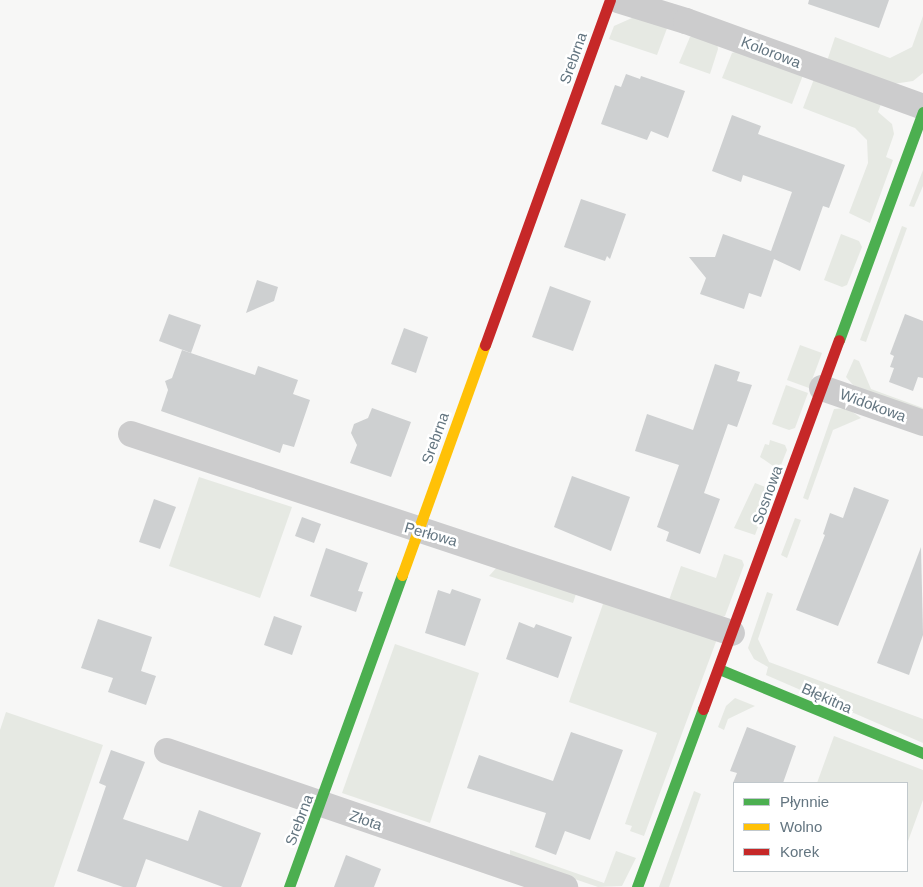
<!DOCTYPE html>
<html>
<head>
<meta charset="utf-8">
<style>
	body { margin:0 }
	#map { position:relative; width:923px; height:887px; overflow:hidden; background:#f7f7f6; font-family:Arial,sans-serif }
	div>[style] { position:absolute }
	.green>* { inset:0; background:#e6e9e3 }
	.building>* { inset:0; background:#ced0d1 }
	.street>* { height:26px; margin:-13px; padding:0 13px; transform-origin:13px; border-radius:13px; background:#cccccd }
	.fast>* { height:11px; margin:-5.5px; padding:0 5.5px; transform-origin:5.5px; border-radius:5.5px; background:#4caf50 }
	.slow>* { height:11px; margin:-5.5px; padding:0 5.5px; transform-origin:5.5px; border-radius:5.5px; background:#ffc107 }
	.jam>* { height:11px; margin:-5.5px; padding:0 5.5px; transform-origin:5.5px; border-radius:5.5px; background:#c62828 }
	span { translate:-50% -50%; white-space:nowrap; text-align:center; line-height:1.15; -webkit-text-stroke:5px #fff; paint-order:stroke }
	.street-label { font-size:15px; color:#637580 }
	.legend { position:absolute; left:733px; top:782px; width:175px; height:90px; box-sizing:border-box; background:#fff; border:1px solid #c1c8cc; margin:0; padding:6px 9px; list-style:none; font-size:15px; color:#637580 }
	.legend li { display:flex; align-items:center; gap:10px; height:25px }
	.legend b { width:25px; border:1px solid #c1c8cc }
</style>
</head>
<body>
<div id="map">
	<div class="green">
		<div style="clip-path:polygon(641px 14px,669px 23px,657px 55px,609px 39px,614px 26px)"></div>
		<div style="clip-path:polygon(923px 16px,923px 73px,913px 81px,893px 84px,827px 61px,835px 37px,890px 58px,912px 47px)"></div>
		<div style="clip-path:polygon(698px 34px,717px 43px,718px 49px,710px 74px,679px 63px,690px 37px)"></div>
		<div style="clip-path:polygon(738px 51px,803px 75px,792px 104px,722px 78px,732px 53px)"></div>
		<div style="clip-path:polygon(814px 79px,881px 104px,878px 112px,892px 124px,894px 134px,886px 157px,893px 160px,870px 223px,849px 213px,868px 163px,867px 140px,855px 128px,803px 108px)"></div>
		<div style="clip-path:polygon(923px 170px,923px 186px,914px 207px,909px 206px)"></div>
		<div style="clip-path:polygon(902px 226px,907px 228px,866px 342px,860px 340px)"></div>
		<div style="clip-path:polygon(841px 234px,859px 241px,862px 247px,847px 285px,842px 287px,824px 280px)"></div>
		<div style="clip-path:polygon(800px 345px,822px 353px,809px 388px,787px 380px)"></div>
		<div style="clip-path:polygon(854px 359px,859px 361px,871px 389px,923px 408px,923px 414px,853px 385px,846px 377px)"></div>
		<div style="clip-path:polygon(786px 385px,808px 393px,795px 428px,789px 430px,772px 424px)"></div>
		<div style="clip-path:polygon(847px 408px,861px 418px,833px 430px,808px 500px,803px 498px,834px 409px)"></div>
		<div style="clip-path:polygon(770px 440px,785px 445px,787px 450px,779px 470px,760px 457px,765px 444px,769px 445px)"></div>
		<div style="clip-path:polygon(199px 477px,292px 507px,260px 598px,169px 566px)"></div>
		<div style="clip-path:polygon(755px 483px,768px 488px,771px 493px,755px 535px,734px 528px)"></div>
		<div style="clip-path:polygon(795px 518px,801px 520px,787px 558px,781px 555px)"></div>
		<div style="clip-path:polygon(724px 554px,742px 560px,744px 565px,725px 616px,713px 619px,668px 603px,681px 566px,716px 578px)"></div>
		<div style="clip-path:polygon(499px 565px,577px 591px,573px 603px,489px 576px)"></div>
		<div style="clip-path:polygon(767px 592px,773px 594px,758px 639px,769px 662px,923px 719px,923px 743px,766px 675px,768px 667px,754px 659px,748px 648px)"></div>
		<div style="clip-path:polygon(604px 601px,717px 639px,644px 836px,630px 831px,632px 826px,625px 824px,657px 733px,569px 702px)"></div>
		<div style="clip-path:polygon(395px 644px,479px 673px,430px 823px,342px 793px)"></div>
		<div style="clip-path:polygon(735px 698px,755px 706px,728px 719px,724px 730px,718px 727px,726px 706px)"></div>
		<div style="clip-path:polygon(6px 712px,103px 745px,54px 887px,0 887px,0 730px)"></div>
		<div style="clip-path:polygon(834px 736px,923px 770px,923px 800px,907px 844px,907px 783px,817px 783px)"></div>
		<div style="clip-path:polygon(694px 791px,701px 794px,669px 887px,659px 887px)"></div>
		<div style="clip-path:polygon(510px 850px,604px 883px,616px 851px,636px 858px,622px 886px,598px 887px,510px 857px)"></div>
	</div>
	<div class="building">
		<div style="clip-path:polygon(809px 0,889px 0,879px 28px,808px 4px)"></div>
		<div style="clip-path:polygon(626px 74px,640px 79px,641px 76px,685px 91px,668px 138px,651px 131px,647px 140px,601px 124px,615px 85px,621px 87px)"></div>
		<div style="clip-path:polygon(732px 115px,761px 126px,758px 134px,845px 165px,829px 208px,823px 206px,800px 271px,774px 259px,761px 297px,749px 293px,744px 309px,700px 294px,706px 278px,689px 257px,715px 257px,723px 234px,771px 251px,792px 192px,743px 175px,741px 182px,712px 171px)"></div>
		<div style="clip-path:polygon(581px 199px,626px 214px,610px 259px,607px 256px,605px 261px,564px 247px)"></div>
		<div style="clip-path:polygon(257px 280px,278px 287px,274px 301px,246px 313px)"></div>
		<div style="clip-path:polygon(550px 286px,591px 301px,573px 351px,532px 337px)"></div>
		<div style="clip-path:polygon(169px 314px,201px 325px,191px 353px,159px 341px)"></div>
		<div style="clip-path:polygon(905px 314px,923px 321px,923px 378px,918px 377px,913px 391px,889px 382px,894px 368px,890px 367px,894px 356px,890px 354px)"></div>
		<div style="clip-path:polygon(404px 328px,428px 337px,416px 373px,391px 364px)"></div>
		<div style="clip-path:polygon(182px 350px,255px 375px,258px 366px,298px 380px,293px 394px,310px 400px,294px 447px,283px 444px,280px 453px,161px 411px,168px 390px,165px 381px,172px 378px)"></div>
		<div style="clip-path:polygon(715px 364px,740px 372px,737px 381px,752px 385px,737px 427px,728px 424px,704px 493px,720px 499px,700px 554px,666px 541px,669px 532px,657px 527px,679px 465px,635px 451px,647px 414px,693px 430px)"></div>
		<div style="clip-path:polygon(372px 408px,411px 422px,391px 477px,350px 463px,357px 445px,351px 433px,354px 424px,368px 418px)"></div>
		<div style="clip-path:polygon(572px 476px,630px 497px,611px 551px,554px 527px)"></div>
		<div style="clip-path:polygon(854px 487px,889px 500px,838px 626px,796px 610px,825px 535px,823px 534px,830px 513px,843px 518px)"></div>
		<div style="clip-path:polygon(154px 499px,176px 507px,160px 549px,139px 542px)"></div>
		<div style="clip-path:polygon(302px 517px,321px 524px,314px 543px,295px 536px)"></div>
		<div style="clip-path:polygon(921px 547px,923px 635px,909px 675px,877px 663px)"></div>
		<div style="clip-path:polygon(326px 548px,368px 563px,358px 591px,363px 592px,356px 612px,310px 596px)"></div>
		<div style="clip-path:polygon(452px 589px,481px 599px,465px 646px,425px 633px,438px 590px,450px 594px)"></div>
		<div style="clip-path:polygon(274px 616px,302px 626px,292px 655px,264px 645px)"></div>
		<div style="clip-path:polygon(98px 619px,152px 637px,141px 671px,156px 676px,146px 705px,108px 692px,113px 678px,81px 668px)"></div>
		<div style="clip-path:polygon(519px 622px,534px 628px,536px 624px,572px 637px,558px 678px,506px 659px)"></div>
		<div style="clip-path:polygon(747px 727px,796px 746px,783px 783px,733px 783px,737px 773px,730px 771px)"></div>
		<div style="clip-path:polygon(571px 732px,623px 750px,590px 840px,565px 831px,556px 855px,535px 847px,546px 813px,467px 788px,479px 755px,553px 781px)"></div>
		<div style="clip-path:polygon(111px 750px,145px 762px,123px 819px,188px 841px,199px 810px,261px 833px,241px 887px,223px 887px,146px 859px,136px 887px,123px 887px,77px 871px,106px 786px,99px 783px)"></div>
		<div style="clip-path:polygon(346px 855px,381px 869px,374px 887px,334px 887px)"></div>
	</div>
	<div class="street">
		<div style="left:618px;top:0;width:71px;rotate:17.2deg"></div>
		<div style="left:686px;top:21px;width:252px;rotate:19.9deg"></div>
		<div style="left:822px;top:388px;width:107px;rotate:19.1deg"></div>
		<div style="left:131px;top:434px;width:633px;rotate:18.32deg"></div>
		<div style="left:167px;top:751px;width:421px;rotate:18.9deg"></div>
	</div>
	<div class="fast">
		<div style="left:839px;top:340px;width:243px;rotate:-69.8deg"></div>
		<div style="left:719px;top:669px;width:221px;rotate:22.4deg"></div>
		<div style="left:289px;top:887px;width:332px;rotate:-70.1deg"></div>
		<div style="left:637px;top:887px;width:190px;rotate:-69.7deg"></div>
	</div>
	<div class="slow">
		<div style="left:402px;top:575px;width:245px;rotate:-70.2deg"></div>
	</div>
	<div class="jam">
		<div style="left:485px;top:345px;width:367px;rotate:-70.1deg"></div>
		<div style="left:703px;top:709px;width:393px;rotate:-69.8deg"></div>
	</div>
	<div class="street-label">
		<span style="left:771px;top:52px;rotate:21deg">Kolorowa</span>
		<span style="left:573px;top:58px;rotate:-70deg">Srebrna</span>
		<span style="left:873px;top:405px;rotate:20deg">Widokowa</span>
		<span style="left:435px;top:438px;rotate:-70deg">Srebrna</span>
		<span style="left:767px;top:495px;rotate:-70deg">Sosnowa</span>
		<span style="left:431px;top:534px;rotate:16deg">Perłowa</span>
		<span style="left:827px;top:698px;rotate:24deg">Błękitna</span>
		<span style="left:299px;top:820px;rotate:-69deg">Srebrna</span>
		<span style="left:366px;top:820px;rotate:19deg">Złota</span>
	</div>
	<ul class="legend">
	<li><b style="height:6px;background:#4caf50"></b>Płynnie</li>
	<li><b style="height:6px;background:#ffc107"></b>Wolno</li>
	<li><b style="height:6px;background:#c62828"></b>Korek</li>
	</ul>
</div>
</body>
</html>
